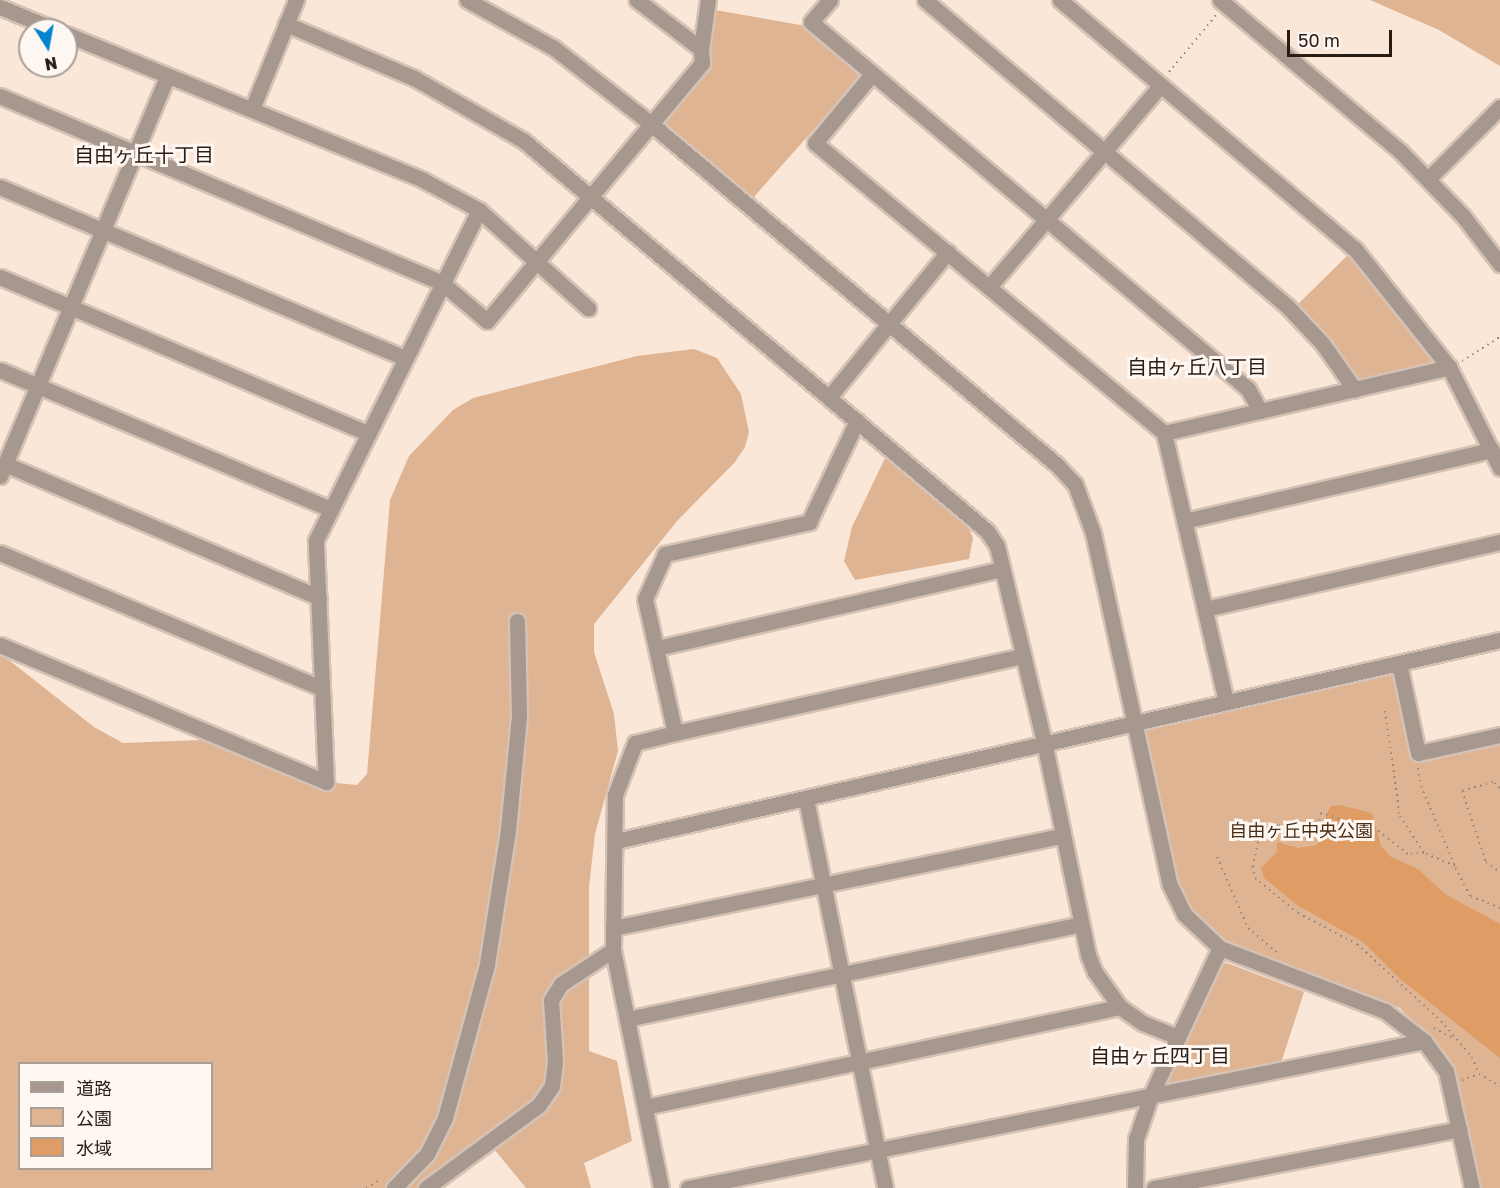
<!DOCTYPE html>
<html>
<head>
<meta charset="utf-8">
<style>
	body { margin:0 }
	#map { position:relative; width:1500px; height:1188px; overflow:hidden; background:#fbe7d8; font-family:"Golos Text","Noto Sans JP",sans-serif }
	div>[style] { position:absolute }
	.green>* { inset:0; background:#dfb492 }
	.water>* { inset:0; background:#df9c64 }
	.path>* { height:2px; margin-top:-1px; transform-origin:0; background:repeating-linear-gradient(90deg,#96867a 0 1.5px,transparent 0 6px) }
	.roads { filter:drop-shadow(2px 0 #d5c2b5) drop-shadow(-2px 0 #d5c2b5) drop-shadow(0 2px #d5c2b5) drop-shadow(0 -2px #d5c2b5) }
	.minor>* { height:15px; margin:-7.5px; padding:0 7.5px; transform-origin:7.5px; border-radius:7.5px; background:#a6988e }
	span { translate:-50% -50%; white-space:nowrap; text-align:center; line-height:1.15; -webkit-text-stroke:6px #fef7f2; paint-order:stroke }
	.park-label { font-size:18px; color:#4a2e16 }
	.neighbourhood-label { font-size:20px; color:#281c13 }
	.legend { position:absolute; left:18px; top:1062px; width:195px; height:108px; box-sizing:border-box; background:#fef7f2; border:2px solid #a89f99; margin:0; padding:8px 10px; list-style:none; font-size:18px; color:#281c13 }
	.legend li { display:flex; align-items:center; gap:12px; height:30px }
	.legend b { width:30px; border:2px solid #a89f99 }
	.north { position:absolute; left:18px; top:18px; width:60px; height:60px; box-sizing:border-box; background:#fef7f2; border:2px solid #a89f99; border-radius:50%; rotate:169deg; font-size:16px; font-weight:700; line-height:24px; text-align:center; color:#281c13 }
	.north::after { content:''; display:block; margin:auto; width:21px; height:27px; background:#0384cc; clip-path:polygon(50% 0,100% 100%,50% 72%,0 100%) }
	.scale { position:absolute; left:1287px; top:30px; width:105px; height:27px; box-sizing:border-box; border:3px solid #281c13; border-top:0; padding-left:8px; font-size:18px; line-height:21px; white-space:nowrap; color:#281c13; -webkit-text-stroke:4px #fef7f2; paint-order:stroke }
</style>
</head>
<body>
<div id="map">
	<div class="green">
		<div style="clip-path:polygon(1370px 0,1500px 0,1500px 66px,1439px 30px)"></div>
		<div style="clip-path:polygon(715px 10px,806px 26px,860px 77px,753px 198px,658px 121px,706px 65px)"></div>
		<div style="clip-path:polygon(1349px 254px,1437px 359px,1435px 364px,1361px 381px,1296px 306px)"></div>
		<div style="clip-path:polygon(evenodd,694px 349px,717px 358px,741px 394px,749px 432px,745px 447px,735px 462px,678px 520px,594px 624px,594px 652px,614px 714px,618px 751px,595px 834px,589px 887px,589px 1051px,617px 1061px,632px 1141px,584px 1163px,591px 1188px,526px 1188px,494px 1149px,437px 1188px,0 1188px,0 653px,94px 727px,123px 743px,227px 739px,255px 742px,336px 783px,357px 785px,367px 774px,390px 500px,409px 456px,453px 410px,473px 398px,637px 356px,694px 349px,20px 1064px,212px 1064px,212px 1168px,20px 1168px,20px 1064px)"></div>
		<div style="clip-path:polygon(887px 454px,963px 516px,973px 538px,969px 559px,855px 580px,844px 561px,852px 527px)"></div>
		<div style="clip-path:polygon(1393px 672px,1412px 758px,1500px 738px,1500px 1188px,1479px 1188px,1458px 1088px,1445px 1055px,1400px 1008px,1218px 941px,1196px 920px,1177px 884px,1144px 728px)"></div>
		<div style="clip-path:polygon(1227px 963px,1304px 992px,1281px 1063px,1171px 1084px,1167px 1080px,1220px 965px)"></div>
	</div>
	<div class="water">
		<div style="clip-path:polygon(1340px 805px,1372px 813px,1381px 846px,1391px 857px,1418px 869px,1445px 894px,1500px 924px,1500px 1058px,1400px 979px,1363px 942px,1297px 905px,1264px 878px,1261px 868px,1277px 852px,1277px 842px,1298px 848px,1317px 845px,1328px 811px,1331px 806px)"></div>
	</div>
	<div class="path">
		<div style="left:1169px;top:72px;width:75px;rotate:-50.4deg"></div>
		<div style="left:1462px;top:361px;width:45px;rotate:-32.3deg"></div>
		<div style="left:1385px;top:711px;width:106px;rotate:81.9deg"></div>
		<div style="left:1400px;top:816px;width:44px;rotate:57deg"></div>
		<div style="left:1418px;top:768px;width:18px;rotate:81deg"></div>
		<div style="left:1421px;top:786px;width:87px;rotate:67deg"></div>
		<div style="left:1500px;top:788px;width:9px;rotate:-139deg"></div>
		<div style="left:1493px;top:782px;width:32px;rotate:164deg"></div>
		<div style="left:1462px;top:791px;width:75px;rotate:71.3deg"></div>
		<div style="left:1486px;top:862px;width:17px;rotate:36deg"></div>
		<div style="left:1217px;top:857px;width:77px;rotate:66.4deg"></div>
		<div style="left:1248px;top:928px;width:39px;rotate:40deg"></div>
		<div style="left:1500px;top:908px;width:32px;rotate:-158deg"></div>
		<div style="left:1470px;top:896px;width:34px;rotate:-117deg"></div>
		<div style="left:1455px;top:866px;width:34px;rotate:-157deg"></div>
		<div style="left:1424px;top:853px;width:16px;rotate:176deg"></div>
		<div style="left:1408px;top:854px;width:37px;rotate:-142deg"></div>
		<div style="left:1379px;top:831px;width:61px;rotate:-162.8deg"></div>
		<div style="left:1321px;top:813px;width:16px;rotate:104deg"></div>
		<div style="left:1317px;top:829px;width:11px;rotate:142deg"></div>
		<div style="left:1308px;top:836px;width:32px;rotate:-160deg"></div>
		<div style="left:1278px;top:825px;width:10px;rotate:163deg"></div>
		<div style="left:1268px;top:828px;width:17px;rotate:126deg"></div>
		<div style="left:1258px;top:842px;width:25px;rotate:102deg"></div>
		<div style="left:1253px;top:866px;width:12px;rotate:81deg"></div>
		<div style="left:1255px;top:878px;width:55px;rotate:39.1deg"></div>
		<div style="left:1298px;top:913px;width:67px;rotate:27.7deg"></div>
		<div style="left:1357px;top:944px;width:114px;rotate:42.5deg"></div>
		<div style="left:1441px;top:1021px;width:48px;rotate:49.3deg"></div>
		<div style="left:1472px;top:1057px;width:18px;rotate:68deg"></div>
		<div style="left:1479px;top:1074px;width:24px;rotate:30deg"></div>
		<div style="left:1434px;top:1028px;width:21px;rotate:28deg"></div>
		<div style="left:1462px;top:1080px;width:18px;rotate:-19deg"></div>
		<div style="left:366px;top:1188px;width:17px;rotate:-31deg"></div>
	</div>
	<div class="roads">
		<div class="minor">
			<div style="left:467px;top:0;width:99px;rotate:28.9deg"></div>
			<div style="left:554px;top:48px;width:122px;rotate:38deg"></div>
			<div style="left:650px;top:123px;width:532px;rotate:40.04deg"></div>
			<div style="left:1057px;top:465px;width:26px;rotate:47deg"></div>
			<div style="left:1075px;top:484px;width:52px;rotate:69.8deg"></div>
			<div style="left:1093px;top:533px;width:360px;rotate:77.7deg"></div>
			<div style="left:1170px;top:885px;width:32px;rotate:64deg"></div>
			<div style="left:1184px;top:914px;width:50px;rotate:43.4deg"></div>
			<div style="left:1220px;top:948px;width:177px;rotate:20.9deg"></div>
			<div style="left:1385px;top:1011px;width:49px;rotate:37.6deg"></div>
			<div style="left:1424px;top:1041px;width:37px;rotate:54deg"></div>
			<div style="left:1446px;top:1071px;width:120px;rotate:77.5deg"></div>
			<div style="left:830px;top:0;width:29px;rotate:131deg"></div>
			<div style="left:811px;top:22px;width:571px;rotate:40.02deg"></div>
			<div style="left:1248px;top:389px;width:25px;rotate:61deg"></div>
			<div style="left:925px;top:0;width:474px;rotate:40.2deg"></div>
			<div style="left:1287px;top:306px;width:51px;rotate:46.6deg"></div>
			<div style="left:1322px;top:343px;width:57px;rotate:54.9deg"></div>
			<div style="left:1060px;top:0;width:386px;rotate:40.2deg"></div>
			<div style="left:1355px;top:249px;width:151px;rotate:51.5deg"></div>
			<div style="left:1449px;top:367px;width:113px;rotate:63.2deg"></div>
			<div style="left:1220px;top:0;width:236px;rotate:40deg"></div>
			<div style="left:1401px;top:152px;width:89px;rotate:45.9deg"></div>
			<div style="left:1463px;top:216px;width:61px;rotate:52.4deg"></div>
			<div style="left:0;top:7px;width:61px;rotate:22.3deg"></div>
			<div style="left:286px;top:24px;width:139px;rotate:22.9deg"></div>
			<div style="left:414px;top:78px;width:127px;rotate:29.8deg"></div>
			<div style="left:524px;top:141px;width:605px;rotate:40.11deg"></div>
			<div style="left:987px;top:531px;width:18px;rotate:56deg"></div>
			<div style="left:997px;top:546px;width:202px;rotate:76.5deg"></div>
			<div style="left:1044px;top:742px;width:217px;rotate:78.3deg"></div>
			<div style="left:1088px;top:955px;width:18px;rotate:68deg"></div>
			<div style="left:1095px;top:972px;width:43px;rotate:54.5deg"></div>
			<div style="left:1120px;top:1007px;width:28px;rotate:35deg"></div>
			<div style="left:1143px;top:1023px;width:38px;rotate:22deg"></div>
			<div style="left:66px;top:34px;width:386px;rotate:22.2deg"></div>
			<div style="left:423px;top:180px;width:64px;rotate:28.2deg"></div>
			<div style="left:479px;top:210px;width:147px;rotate:42deg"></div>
			<div style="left:701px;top:49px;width:49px;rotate:-81.9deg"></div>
			<div style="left:872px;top:74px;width:89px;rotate:129.6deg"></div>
			<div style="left:815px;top:143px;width:454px;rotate:39.7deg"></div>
			<div style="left:1164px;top:433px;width:276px;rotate:77deg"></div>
			<div style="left:0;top:96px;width:480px;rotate:22.9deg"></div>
			<div style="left:442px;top:283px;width:59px;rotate:40.2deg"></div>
			<div style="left:487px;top:321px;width:336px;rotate:-50.2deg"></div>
			<div style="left:702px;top:63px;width:14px;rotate:-94deg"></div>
			<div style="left:701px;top:49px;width:81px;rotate:-142.6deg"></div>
			<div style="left:252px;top:109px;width:118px;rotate:-68deg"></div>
			<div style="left:1428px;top:179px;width:102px;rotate:-45deg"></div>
			<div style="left:0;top:187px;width:440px;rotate:22.9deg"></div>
			<div style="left:0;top:277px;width:400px;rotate:23deg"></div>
			<div style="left:989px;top:287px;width:265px;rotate:-49.6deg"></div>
			<div style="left:0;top:370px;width:358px;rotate:22.8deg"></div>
			<div style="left:830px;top:396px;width:186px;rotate:-50.7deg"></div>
			<div style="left:1164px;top:433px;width:293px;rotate:-13deg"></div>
			<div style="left:5px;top:464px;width:341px;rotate:23deg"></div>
			<div style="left:0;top:476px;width:433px;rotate:-67.3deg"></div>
			<div style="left:1184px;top:521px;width:316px;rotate:-13deg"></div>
			<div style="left:0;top:553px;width:346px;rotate:22.8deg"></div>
			<div style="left:1205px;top:609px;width:303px;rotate:-12.8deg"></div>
			<div style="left:0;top:645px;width:354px;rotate:22.8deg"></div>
			<div style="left:326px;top:782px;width:242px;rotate:-92.4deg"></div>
			<div style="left:316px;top:540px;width:368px;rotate:-63.7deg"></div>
			<div style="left:657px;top:648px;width:354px;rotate:-12.9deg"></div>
			<div style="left:1399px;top:663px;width:92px;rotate:78.1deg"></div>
			<div style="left:1418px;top:753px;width:84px;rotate:-12.4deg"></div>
			<div style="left:675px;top:733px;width:355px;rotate:-12.5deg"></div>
			<div style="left:806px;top:799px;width:397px;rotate:78.5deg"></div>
			<div style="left:616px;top:841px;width:907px;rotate:-12.81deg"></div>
			<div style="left:613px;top:928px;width:459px;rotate:-11.6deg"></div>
			<div style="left:627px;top:1019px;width:463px;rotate:-11.8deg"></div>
			<div style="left:645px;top:1107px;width:485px;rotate:-11.9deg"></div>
			<div style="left:394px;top:1188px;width:47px;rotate:-45.9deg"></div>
			<div style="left:427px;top:1154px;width:40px;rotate:-63.4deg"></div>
			<div style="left:445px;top:1118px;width:160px;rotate:-74.7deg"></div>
			<div style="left:487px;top:964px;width:136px;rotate:-81.1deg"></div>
			<div style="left:508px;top:830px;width:115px;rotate:-84.5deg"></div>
			<div style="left:519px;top:716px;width:95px;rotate:-91.2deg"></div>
			<div style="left:426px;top:1188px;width:140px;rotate:-36.3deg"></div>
			<div style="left:539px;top:1105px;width:23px;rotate:-56deg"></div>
			<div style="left:552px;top:1086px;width:24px;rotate:-83deg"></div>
			<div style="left:555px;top:1062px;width:62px;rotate:-93.7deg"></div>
			<div style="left:551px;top:1000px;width:19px;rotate:-58deg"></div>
			<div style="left:561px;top:984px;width:62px;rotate:-33.2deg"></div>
			<div style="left:661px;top:1188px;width:243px;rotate:-101.4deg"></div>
			<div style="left:613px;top:950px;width:155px;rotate:-89.3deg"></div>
			<div style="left:615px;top:795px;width:56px;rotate:-69deg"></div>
			<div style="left:635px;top:743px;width:41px;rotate:-14deg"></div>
			<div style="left:675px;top:733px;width:137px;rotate:-102.6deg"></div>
			<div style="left:645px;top:599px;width:49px;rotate:-66deg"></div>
			<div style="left:665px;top:554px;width:148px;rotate:-12.5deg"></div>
			<div style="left:809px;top:522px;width:112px;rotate:-64.6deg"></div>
			<div style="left:688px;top:1188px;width:751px;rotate:-11.29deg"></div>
			<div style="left:1135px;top:1188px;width:49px;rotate:-88.8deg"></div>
			<div style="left:1136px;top:1139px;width:46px;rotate:-71.2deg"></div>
			<div style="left:1151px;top:1095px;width:162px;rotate:-64.9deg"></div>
			<div style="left:1154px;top:1188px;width:311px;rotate:-10.9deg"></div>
		</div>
	</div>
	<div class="park-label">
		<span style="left:1301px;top:830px">自由ヶ丘中央公園</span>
	</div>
	<div class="neighbourhood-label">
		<span style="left:144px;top:154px">自由ヶ丘十丁目</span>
		<span style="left:1197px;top:366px">自由ヶ丘八丁目</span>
		<span style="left:1160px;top:1055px">自由ヶ丘四丁目</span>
	</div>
	<ul class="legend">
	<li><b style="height:8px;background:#a6988e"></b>道路</li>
	<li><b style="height:16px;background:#dfb492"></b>公園</li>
	<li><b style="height:16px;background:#df9c64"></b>水域</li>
	</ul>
	<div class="north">N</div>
	<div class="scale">50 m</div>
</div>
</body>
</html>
